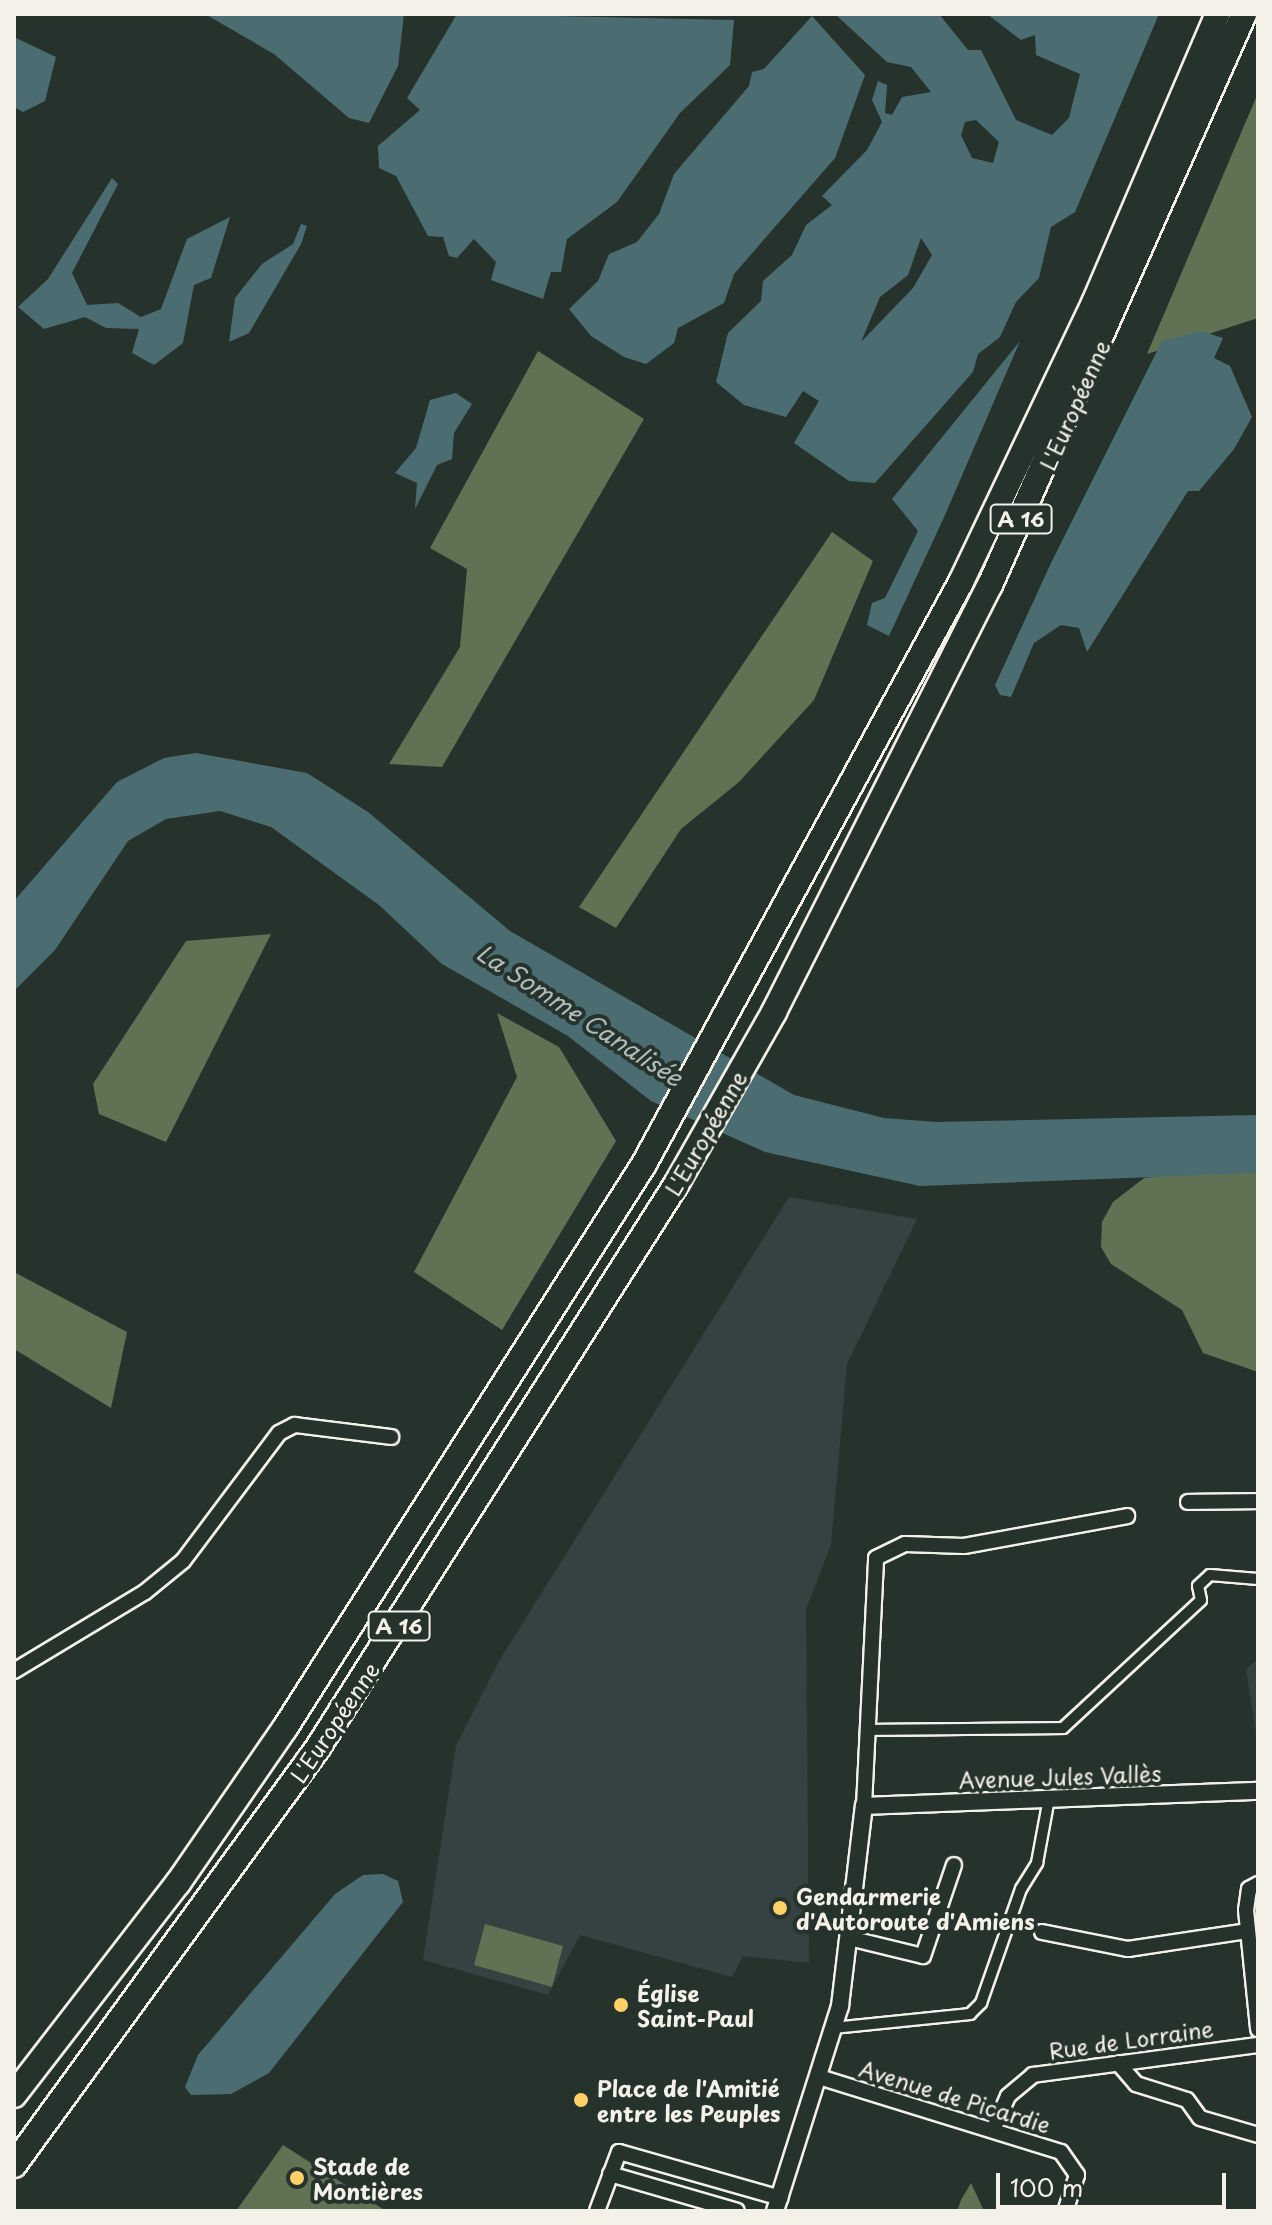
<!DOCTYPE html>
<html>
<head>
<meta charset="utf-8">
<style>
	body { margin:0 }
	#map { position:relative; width:1272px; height:2225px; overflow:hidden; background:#26332d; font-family:"Playpen Sans",sans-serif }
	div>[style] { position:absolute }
	.built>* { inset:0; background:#364141 }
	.green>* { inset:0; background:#607254 }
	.water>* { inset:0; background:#4b6d72 }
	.roads { filter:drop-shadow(2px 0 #f4f1e8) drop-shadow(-2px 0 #f4f1e8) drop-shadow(0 2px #f4f1e8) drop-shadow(0 -2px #f4f1e8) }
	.pedestrian>* { height:10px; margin:-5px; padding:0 5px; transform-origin:5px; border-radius:5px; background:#26332d }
	.minor>* { height:14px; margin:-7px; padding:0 7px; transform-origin:7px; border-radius:7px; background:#26332d }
	.tertiary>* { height:16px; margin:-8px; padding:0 8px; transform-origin:8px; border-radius:8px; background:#26332d }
	.motorway>* { height:24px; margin:-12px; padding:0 12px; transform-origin:12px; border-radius:12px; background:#26332d }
	.dots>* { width:22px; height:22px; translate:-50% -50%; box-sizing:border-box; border:4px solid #26332d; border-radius:50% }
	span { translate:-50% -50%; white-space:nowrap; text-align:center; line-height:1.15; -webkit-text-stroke:8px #26332d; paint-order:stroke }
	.shield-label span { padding:2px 6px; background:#26332d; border:2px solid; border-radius:6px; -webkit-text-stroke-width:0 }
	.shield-label { font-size:20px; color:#f4f1e8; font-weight:700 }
	.street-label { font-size:22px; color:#f4f1e8 }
	.poi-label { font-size:22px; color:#f4f1e8; font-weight:700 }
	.left { translate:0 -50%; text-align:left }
	.water-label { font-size:24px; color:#b0bcb9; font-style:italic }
	.frame { position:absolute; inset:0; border:16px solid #f4f1e8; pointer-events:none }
	.scale { position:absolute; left:996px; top:2173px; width:230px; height:36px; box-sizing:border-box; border:4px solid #f4f1e8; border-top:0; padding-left:10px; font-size:24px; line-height:28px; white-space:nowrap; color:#f4f1e8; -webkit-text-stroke:6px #26332d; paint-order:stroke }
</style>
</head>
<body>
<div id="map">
	<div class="built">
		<div style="clip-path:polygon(789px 1197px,917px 1219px,847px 1364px,831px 1545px,806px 1609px,809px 1963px,743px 1956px,732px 1977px,580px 1935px,548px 1995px,423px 1960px,456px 1746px,499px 1661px)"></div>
		<div style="clip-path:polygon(1258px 1659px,1258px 1747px,1246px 1669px)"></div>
	</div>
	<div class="green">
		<div style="clip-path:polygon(1258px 93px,1258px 318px,1147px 354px)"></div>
		<div style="clip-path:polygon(538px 351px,644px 419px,442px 767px,389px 764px,460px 647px,467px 569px,430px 548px)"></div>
		<div style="clip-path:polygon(832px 532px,873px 561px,814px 700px,739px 782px,681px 829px,616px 928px,579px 907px)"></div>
		<div style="clip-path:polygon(271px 934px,166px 1142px,99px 1114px,93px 1084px,186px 941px)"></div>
		<div style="clip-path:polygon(497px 1013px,559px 1047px,616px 1141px,502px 1330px,414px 1272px,517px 1077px)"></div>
		<div style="clip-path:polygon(1215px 1170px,1258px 1173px,1258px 1372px,1203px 1353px,1182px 1310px,1111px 1264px,1101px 1247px,1102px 1222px,1113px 1202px,1144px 1178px)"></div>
		<div style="clip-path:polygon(14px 1272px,127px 1332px,111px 1408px,14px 1349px)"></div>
		<div style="clip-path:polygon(485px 1924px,563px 1946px,552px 1987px,474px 1965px)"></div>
		<div style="clip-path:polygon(283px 2145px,386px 2211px,236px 2211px)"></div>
		<div style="clip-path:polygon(971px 2183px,984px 2211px,957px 2211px,961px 2200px)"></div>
	</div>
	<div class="water">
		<div style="clip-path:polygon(205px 14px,404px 14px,398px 66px,369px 123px,349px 118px,274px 54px)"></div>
		<div style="clip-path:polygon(457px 14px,734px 20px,730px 65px,680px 113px,617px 202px,567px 239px,561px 272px,551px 272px,543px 299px,491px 280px,496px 262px,474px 239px,457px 258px,449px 256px,443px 237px,428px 236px,396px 176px,379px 168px,378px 146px,420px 110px,407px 98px)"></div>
		<div style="clip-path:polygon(evenodd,835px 14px,939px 14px,968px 50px,981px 50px,1016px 120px,1052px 135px,1069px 118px,1080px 74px,1036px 55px,1035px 35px,1021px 40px,987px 14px,1159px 14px,1075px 212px,1051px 227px,1039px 278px,1016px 302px,1000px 337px,978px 354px,973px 372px,875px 483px,849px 481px,794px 443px,819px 401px,803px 391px,786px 417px,744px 405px,716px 382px,728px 333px,761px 301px,763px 281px,792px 255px,806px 225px,832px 205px,822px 196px,867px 150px,882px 122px,872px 100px,878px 81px,887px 85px,885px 113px,892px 115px,902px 97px,931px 92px,911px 67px,887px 62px,835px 14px,976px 120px,999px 142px,993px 163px,972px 158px,961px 135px,965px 122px,976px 120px,835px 14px,921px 238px,932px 255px,913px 288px,861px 342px,880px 297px,908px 275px,921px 238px)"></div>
		<div style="clip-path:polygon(812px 16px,865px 75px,835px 158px,734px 274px,724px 303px,678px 328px,674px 343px,646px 364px,624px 357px,591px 336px,569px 309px,598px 281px,609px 254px,637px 242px,659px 214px,674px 174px,749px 86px,752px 72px,764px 69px)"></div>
		<div style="clip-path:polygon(14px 37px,56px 57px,45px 101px,23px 112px,14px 107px)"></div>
		<div style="clip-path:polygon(112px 178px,118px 184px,72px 273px,87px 305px,118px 303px,141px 317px,161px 309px,187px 239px,230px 217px,211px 278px,194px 285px,183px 343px,154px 365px,132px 353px,139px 329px,106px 328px,85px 317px,44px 329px,18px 307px,48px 279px)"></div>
		<div style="clip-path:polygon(301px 224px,307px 226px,301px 244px,249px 333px,229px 342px,235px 298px,262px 264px,293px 244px)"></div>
		<div style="clip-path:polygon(1201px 331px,1223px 338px,1214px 358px,1230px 366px,1252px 417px,1234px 449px,1199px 491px,1188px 491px,1087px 652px,1079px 628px,1061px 625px,1034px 643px,1011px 697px,1000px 695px,995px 685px,1051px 563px,1162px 341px)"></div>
		<div style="clip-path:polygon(1020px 341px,945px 515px,889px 636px,867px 625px,872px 603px,885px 598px,918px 531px,892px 499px)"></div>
		<div style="clip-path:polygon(456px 393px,472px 404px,454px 433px,452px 459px,437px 465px,415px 509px,417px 483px,395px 473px,416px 448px,430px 400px)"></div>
		<div style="clip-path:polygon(196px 753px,307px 773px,368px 812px,510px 931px,794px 1095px,884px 1118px,937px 1122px,1258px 1115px,1258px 1173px,920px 1186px,765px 1152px,651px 1101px,568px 1036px,442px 964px,379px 905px,271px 827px,220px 811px,166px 819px,128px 841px,55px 950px,14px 991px,14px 901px,117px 782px,164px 758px)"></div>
		<div style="clip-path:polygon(383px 1874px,398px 1881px,403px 1902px,269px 2073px,231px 2094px,191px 2095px,185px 2087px,198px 2055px,335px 1894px,363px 1875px)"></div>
	</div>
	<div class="roads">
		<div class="pedestrian">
			<div style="left:868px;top:1730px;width:195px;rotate:-0.6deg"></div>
			<div style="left:1063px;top:1728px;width:188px;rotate:-42.8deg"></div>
			<div style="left:1201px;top:1600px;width:14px;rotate:-102deg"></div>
			<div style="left:1198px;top:1586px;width:16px;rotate:-43deg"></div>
			<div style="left:1210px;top:1575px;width:48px;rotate:4.8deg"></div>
			<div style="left:833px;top:2028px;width:138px;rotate:-5.8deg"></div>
			<div style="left:970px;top:2014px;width:16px;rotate:-45deg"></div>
			<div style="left:981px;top:2003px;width:121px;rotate:-70.7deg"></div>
			<div style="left:1021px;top:1889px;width:31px;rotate:-58deg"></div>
			<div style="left:1037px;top:1863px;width:66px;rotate:-79.5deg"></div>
		</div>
		<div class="minor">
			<div style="left:1188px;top:1502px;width:70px;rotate:-0.8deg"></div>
			<div style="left:14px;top:1671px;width:153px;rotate:-31.1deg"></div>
			<div style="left:145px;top:1592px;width:49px;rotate:-39.2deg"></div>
			<div style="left:183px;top:1561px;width:160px;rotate:-53.1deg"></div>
			<div style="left:279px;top:1433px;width:18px;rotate:-27deg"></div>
			<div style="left:295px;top:1425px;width:97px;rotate:7.1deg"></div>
			<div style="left:864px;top:1806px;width:248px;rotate:-87.2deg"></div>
			<div style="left:876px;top:1558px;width:32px;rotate:-26deg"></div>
			<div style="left:905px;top:1544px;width:59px;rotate:1.9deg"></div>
			<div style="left:964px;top:1546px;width:166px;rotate:-10.4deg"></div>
			<div style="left:1258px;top:1884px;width:10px;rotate:151deg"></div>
			<div style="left:1249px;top:1889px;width:21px;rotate:98deg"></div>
			<div style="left:1246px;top:1910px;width:120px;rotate:84.2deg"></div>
			<div style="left:1042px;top:1932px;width:88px;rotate:11.2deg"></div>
			<div style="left:1128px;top:1949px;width:120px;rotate:-8.6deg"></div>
			<div style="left:849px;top:1938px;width:76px;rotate:13.7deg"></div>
			<div style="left:923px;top:1956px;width:96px;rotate:-71.2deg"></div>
			<div style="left:1118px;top:2063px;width:28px;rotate:49deg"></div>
			<div style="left:1136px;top:2084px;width:53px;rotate:17.4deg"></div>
			<div style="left:1187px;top:2100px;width:22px;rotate:54deg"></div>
			<div style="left:1200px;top:2118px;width:60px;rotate:16.3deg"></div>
			<div style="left:819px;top:2077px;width:253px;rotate:17.2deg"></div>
			<div style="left:1061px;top:2152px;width:28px;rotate:55deg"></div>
			<div style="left:1077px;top:2175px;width:38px;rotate:108deg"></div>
			<div style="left:993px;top:2130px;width:37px;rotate:-66deg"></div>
			<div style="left:1008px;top:2096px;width:33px;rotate:-40deg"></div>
			<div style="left:1033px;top:2075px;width:227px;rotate:-7.6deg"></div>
			<div style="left:610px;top:2174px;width:132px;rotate:16.2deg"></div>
			<div style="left:597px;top:2211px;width:63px;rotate:-69.6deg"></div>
			<div style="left:619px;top:2152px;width:168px;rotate:15.9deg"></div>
		</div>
		<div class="tertiary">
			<div style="left:775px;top:2211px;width:215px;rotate:-72.4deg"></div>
			<div style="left:840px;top:2006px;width:201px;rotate:-83.2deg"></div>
			<div style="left:864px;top:1806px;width:394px;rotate:-2.2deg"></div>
		</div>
		<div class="motorway">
			<div style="left:14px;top:2095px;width:268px;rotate:-52.3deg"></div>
			<div style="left:178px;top:1883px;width:188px;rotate:-55.4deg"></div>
			<div style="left:285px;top:1728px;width:669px;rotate:-57.52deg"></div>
			<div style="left:644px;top:1164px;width:663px;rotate:-61.42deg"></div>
			<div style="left:961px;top:582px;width:309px;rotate:-64.5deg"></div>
			<div style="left:1094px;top:303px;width:314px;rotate:-66.8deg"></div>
			<div style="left:14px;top:2165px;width:515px;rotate:-53.93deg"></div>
			<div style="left:317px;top:1749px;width:671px;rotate:-57.54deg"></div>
			<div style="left:677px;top:1183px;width:197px;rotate:-60.4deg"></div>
			<div style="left:774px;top:1012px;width:479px;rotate:-63.2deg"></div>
			<div style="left:990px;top:585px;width:625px;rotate:-66.02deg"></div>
		</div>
	</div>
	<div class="dots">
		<div style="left:780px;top:1908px;background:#ffd166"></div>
		<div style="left:621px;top:2005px;background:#ffd166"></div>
		<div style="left:581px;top:2100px;background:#ffd166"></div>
		<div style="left:297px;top:2178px;background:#ffd166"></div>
	</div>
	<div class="shield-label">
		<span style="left:1021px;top:519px">A 16</span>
		<span style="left:399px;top:1626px">A 16</span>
	</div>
	<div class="street-label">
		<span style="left:1074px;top:405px;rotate:-66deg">L'Européenne</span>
		<span style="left:705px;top:1133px;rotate:-60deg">L'Européenne</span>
		<span style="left:334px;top:1722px;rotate:-56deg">L'Européenne</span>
		<span style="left:1060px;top:1776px;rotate:-2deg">Avenue Jules Vallès</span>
		<span style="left:1131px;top:2039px;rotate:-8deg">Rue de Lorraine</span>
		<span style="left:955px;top:2096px;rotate:17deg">Avenue de Picardie</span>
	</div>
	<div class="poi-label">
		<span class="left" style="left:796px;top:1908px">Gendarmerie<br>d'Autoroute d'Amiens</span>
		<span class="left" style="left:637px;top:2005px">Église<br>Saint-Paul</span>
		<span class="left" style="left:597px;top:2100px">Place de l'Amitié<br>entre les Peuples</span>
		<span class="left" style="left:313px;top:2178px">Stade de<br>Montières</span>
	</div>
	<div class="water-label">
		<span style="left:580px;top:1015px;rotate:33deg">La Somme Canalisée</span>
	</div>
	<div class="frame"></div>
	<div class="scale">100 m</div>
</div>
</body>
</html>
